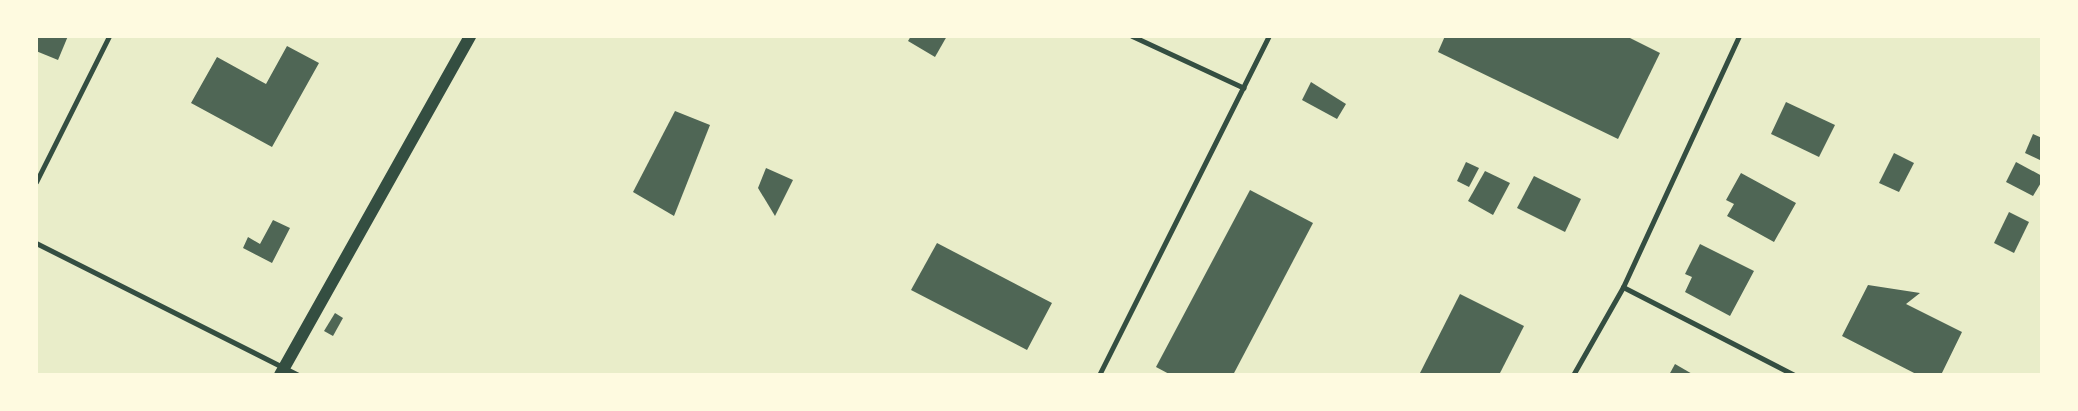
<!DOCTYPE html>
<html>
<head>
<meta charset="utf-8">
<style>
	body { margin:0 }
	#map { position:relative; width:2078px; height:411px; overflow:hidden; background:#e9edc9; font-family:Mulish,sans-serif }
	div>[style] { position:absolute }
	.building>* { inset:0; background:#4f6655 }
	.minor>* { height:5px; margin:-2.5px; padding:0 2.5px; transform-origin:2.5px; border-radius:2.5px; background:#344e41 }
	.primary>* { height:12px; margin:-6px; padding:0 6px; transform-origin:6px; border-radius:6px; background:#344e41 }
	span { translate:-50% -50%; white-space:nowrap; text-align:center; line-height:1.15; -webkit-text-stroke:4px #fefae0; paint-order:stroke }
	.frame { position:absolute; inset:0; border:38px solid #fefae0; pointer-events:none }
</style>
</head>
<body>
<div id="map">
	<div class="building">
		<div style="clip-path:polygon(36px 36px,68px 36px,58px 60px,36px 51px)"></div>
		<div style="clip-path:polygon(911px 36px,947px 36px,935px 57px,908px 41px)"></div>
		<div style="clip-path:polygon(1445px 36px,1626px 36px,1660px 53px,1618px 139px,1438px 52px)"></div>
		<div style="clip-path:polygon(287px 46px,319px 63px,272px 147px,191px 103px,217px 57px,266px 84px)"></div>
		<div style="clip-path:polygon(1311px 82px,1346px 104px,1337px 119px,1302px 100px)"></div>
		<div style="clip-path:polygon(1786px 102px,1835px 125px,1819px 157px,1771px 134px)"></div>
		<div style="clip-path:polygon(675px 111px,710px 125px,674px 216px,633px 192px)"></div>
		<div style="clip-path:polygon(2033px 134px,2042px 138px,2042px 161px,2025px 153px)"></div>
		<div style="clip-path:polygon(1894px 153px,1914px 163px,1899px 192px,1879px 183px)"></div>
		<div style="clip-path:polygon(1466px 162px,1479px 168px,1469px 187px,1457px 181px)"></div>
		<div style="clip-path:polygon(2016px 162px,2042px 176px,2042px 181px,2033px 196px,2006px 182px)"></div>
		<div style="clip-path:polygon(766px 168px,793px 180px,775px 216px,758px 188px)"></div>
		<div style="clip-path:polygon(1485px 171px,1510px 183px,1493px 215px,1468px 201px)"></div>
		<div style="clip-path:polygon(1741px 173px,1796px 203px,1774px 242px,1727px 216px,1734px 204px,1726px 200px)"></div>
		<div style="clip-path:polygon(1534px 176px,1581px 199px,1565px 232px,1517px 208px)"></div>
		<div style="clip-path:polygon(1250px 190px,1313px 223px,1233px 375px,1171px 375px,1156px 367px)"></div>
		<div style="clip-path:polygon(2009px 212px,2029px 222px,2014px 253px,1994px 243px)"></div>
		<div style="clip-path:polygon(273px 220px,290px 228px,272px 263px,243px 248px,248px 237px,260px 244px)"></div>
		<div style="clip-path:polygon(937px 243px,1052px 303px,1027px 350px,911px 290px)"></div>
		<div style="clip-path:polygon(1700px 244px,1754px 271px,1730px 316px,1685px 292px,1692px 277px,1685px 274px)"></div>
		<div style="clip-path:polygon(1868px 285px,1920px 293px,1906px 304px,1962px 332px,1941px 375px,1918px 375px,1842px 336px)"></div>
		<div style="clip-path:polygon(1460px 294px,1524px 326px,1499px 375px,1419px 375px)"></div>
		<div style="clip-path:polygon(335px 313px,343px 318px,333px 336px,324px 331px)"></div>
		<div style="clip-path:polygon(1675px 364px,1694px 375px,1669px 375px)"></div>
	</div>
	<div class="minor">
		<div style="left:1132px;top:36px;width:123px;rotate:24.9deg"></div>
		<div style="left:36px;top:182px;width:163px;rotate:-63.4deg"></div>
		<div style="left:36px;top:243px;width:293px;rotate:26.7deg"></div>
		<div style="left:1623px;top:287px;width:192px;rotate:27.2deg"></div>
		<div style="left:1099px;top:375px;width:379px;rotate:-63.4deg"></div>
		<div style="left:1573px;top:375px;width:101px;rotate:-60.4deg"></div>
		<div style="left:1623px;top:287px;width:277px;rotate:-65.2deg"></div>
	</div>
	<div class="primary">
		<div style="left:280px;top:375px;width:389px;rotate:-60.7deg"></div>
	</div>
	<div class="frame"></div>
</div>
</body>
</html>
